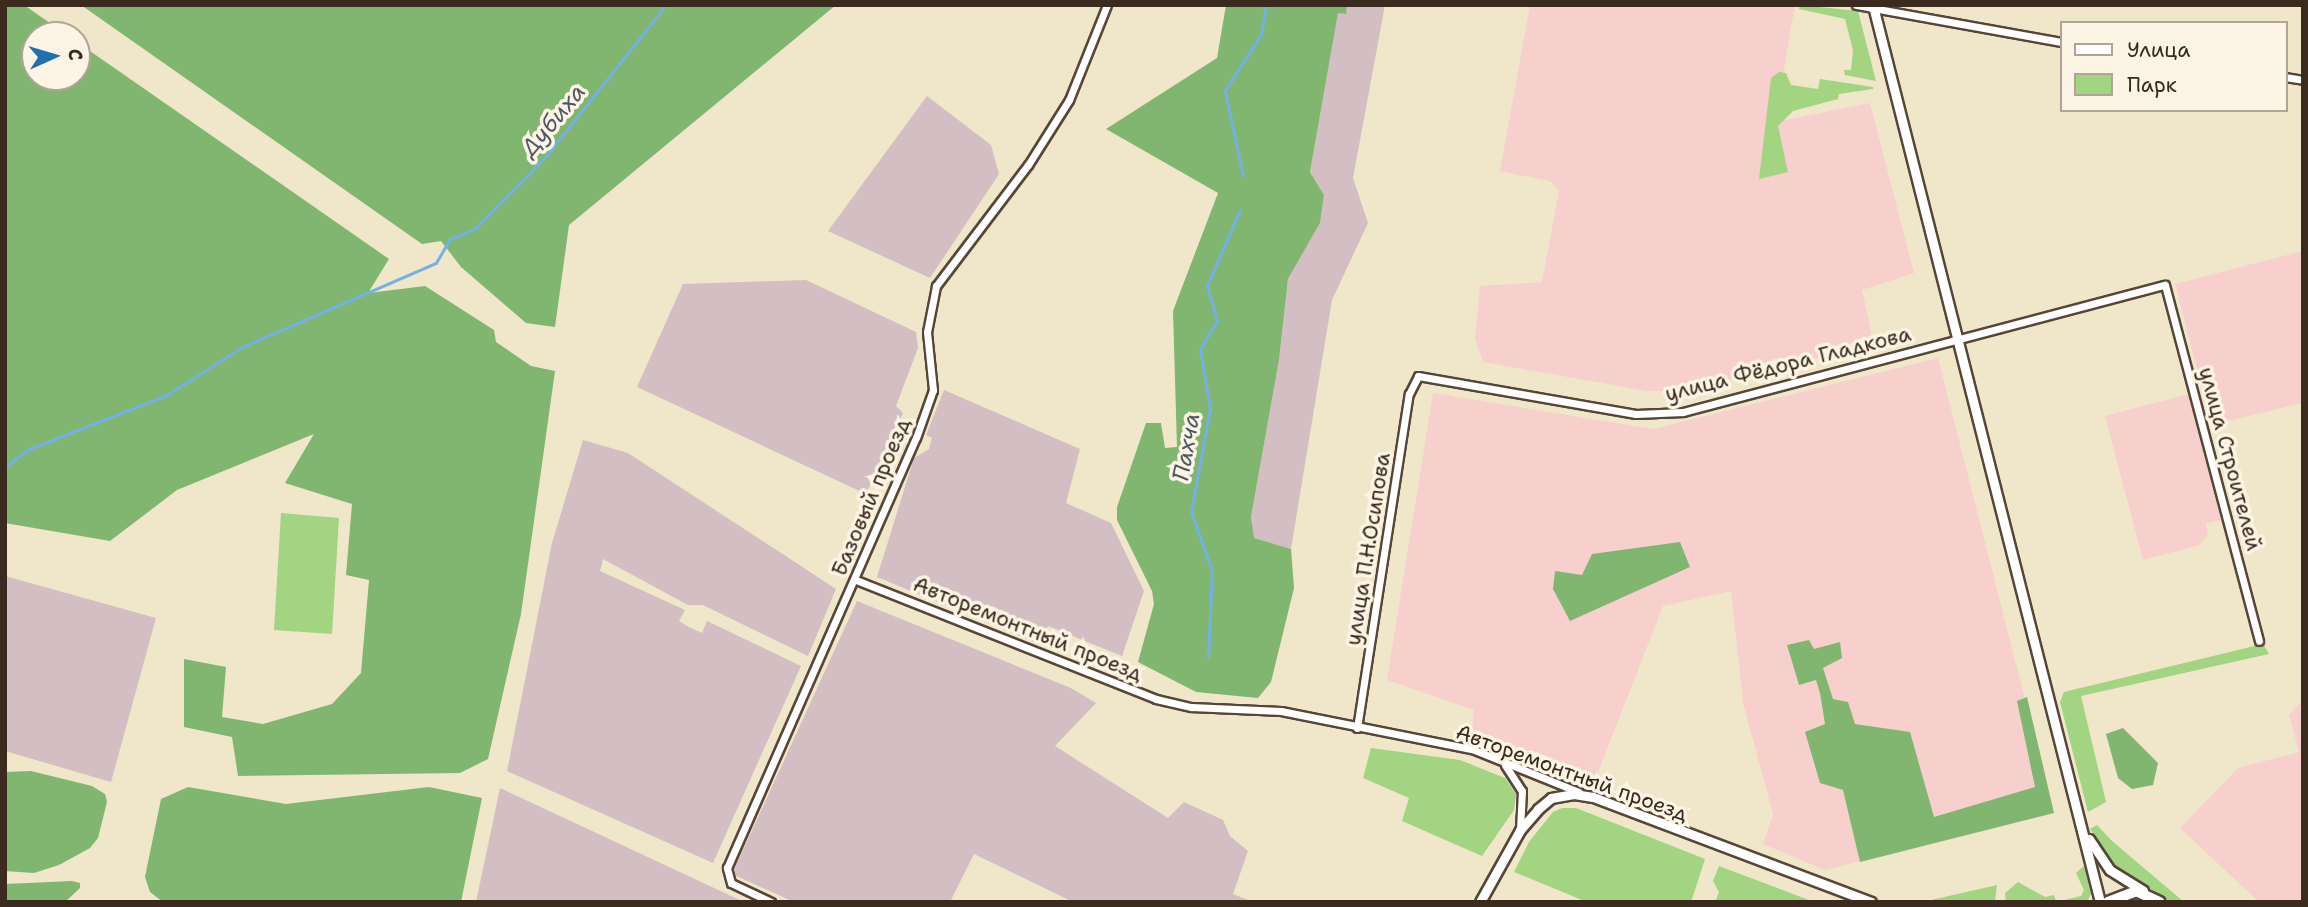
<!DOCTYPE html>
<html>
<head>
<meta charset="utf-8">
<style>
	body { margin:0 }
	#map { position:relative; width:2308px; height:907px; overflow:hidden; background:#f0e6c9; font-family:"Shantell Sans",sans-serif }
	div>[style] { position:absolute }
	.built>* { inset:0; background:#f7d0cd }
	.industrial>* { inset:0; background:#d2bec3 }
	.green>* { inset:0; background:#a2d482 }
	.forest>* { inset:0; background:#81b670 }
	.stream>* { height:2.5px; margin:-1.25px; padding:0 1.25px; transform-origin:1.25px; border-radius:1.25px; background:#74b0e6 }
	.roads { filter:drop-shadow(2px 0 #564638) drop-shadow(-2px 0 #564638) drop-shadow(0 2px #564638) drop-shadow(0 -2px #564638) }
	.minor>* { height:7px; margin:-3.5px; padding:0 3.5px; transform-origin:3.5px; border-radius:3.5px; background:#fff }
	.tertiary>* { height:9px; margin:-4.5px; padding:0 4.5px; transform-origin:4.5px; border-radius:4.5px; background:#fff }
	.secondary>* { height:10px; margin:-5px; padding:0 5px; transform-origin:5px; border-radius:5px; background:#fff }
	span { translate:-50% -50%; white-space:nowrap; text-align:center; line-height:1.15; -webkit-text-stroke:7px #fcf5e5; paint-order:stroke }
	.street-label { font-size:21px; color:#3b2a1e }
	.water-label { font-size:23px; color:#4f5964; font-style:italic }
	.frame { position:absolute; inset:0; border:7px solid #3b2a1e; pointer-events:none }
	.legend { position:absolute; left:2060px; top:21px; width:228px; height:91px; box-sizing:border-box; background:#fcf5e5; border:2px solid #afa495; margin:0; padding:9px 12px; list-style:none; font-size:21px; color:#3b2a1e }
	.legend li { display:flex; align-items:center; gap:14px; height:35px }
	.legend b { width:35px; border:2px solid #afa495 }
	.north { position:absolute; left:21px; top:21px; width:70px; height:70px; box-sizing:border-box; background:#fcf5e5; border:2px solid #afa495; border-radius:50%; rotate:86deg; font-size:19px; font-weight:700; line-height:28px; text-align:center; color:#3b2a1e }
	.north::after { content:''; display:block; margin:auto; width:24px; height:32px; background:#1f6fb2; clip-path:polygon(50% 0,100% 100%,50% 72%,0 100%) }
</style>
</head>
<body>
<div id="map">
	<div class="built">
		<div style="clip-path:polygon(1530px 5px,1795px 5px,1775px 122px,1870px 103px,1914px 273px,1862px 290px,1874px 344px,1679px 391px,1647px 391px,1483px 362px,1475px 339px,1480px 286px,1542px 282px,1559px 191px,1550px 181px,1500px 171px)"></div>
		<div style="clip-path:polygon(2303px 251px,2303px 403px,2220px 423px,2210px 419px,2175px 284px)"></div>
		<div style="clip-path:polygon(1938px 358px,2054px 813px,1825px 870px,1763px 844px,1773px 814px,1743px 703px,1731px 591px,1663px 606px,1595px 780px,1472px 730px,1474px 710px,1387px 680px,1433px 393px,1653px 429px)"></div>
		<div style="clip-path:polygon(2189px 394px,2221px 520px,2206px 523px,2208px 534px,2200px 545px,2143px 560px,2105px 416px)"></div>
		<div style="clip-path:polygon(2303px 700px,2303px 902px,2259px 902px,2180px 828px,2238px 768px,2299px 752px,2289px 715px)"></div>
	</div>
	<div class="industrial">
		<div style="clip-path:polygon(1347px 5px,1385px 5px,1353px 178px,1368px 223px,1332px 300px,1291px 549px,1253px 538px,1251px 517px,1279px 360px,1288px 279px,1320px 223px,1324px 195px,1310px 172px,1338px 12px,1345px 14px)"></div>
		<div style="clip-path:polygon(927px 96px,991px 145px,999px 174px,930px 278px,828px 231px)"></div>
		<div style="clip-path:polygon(806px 280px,916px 332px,918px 348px,896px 406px,903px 413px,866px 494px,637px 387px,683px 284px)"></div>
		<div style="clip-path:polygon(944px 390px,1080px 449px,1066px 503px,1111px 523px,1144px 591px,1122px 656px,1048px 626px,1039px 644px,877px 577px,914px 458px,929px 449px,932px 438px,926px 435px)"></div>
		<div style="clip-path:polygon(583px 440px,628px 453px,836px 589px,808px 656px,703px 605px,688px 605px,603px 559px,600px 571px,685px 610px,679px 621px,689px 627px,702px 633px,707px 621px,801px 666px,713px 863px,507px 771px,552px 543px)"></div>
		<div style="clip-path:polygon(5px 576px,156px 618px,111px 782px,5px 751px)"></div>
		<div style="clip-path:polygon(857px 601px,1071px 688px,1096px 703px,1055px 746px,1168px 818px,1184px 802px,1223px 820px,1230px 836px,1248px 851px,1233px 894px,1253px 902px,1073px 902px,974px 854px,950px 902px,794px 902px,732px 874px)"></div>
		<div style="clip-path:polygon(500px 788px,744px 902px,476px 902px)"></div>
	</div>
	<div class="green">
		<div style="clip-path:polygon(1800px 5px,1858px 11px,1876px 81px,1845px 75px,1844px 70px,1851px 70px,1853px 50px,1845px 19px,1799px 9px)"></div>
		<div style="clip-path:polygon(1779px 72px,1786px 73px,1791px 85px,1818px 89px,1820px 79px,1873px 87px,1873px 89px,1839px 94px,1838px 99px,1793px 111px,1778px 126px,1788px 172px,1759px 179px,1771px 78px)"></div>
		<div style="clip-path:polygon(281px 513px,339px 518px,332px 634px,274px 630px)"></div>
		<div style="clip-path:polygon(2263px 644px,2269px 654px,2081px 696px,2106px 802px,2088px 812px,2060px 702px,2064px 692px)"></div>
		<div style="clip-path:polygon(1371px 748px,1460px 760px,1505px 778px,1516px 794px,1514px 810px,1482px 856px,1402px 821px,1409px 798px,1363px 778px)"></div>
		<div style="clip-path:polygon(1562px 808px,1576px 808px,1705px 859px,1691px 902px,1587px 902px,1514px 872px,1529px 842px,1553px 812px)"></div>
		<div style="clip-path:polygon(2097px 825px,2112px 841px,2184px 902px,2171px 902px,2116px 867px,2090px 829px)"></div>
		<div style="clip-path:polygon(1719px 866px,1814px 902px,1715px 902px,1719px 892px,1713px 881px)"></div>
		<div style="clip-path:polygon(2084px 866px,2093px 890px,2087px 902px,2006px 902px,2005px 893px,2018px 882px,2045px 897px,2054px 895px,2056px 902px,2081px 896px,2084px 890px,2076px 873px)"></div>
		<div style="clip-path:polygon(1997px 885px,1995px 902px,1927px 901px)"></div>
	</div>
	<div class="forest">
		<div style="clip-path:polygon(5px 5px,24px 5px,67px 35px,35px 35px,35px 77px,77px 77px,77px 42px,389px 259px,368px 293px,425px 286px,494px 330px,496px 342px,531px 366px,555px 371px,521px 614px,488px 759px,460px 773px,238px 776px,232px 737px,184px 727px,184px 659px,226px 667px,222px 717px,263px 724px,332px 704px,361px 673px,369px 580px,346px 575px,352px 504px,285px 483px,314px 434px,177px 490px,110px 541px,5px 523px)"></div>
		<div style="clip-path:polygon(81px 5px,836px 5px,569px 225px,555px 327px,526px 323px,461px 267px,441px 241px,422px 244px)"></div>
		<div style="clip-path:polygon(1226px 5px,1347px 5px,1346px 14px,1338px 13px,1310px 172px,1324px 195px,1320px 223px,1288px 279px,1279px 360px,1251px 517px,1254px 538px,1291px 549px,1294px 588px,1271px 682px,1258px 698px,1196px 692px,1138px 662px,1154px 604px,1152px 591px,1117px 520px,1117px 507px,1146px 423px,1161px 423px,1165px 448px,1177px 447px,1173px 311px,1218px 193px,1106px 129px,1217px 58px)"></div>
		<div style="clip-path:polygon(1680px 542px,1690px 567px,1570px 621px,1553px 589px,1555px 571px,1582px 575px,1592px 554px)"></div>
		<div style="clip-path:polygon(1809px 640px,1814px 649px,1840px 642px,1842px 658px,1823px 668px,1833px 699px,1848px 702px,1855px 724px,1910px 732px,1934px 817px,2035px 787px,2017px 701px,2027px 697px,2054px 813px,1860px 862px,1843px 790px,1820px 783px,1805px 732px,1825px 724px,1820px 693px,1816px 680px,1799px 685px,1787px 645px)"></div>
		<div style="clip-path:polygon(2123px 728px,2158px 763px,2153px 785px,2132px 789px,2118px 778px,2106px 734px)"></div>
		<div style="clip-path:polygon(31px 771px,92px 786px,105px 794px,107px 802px,98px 838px,90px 848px,59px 865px,34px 873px,5px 871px,5px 772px)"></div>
		<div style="clip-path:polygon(188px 787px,286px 804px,429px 787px,482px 798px,461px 902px,163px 902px,150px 892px,145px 877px,161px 799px)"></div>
		<div style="clip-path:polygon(72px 881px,80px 883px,80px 888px,65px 902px,5px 902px,5px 884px)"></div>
	</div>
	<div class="stream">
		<div style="left:1243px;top:176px;width:87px;rotate:-102deg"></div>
		<div style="left:1225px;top:91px;width:67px;rotate:-57.7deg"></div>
		<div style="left:1261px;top:34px;width:29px;rotate:-80deg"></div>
		<div style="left:5px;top:467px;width:30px;rotate:-37deg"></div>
		<div style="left:29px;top:449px;width:148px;rotate:-21.4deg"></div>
		<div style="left:167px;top:395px;width:89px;rotate:-32.6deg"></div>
		<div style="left:242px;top:347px;width:211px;rotate:-23.4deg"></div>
		<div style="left:436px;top:263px;width:28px;rotate:-60deg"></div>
		<div style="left:450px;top:239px;width:27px;rotate:-22deg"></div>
		<div style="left:475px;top:229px;width:103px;rotate:-45.8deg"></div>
		<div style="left:547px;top:155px;width:191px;rotate:-51.6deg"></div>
		<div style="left:1208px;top:658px;width:87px;rotate:-87.4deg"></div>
		<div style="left:1212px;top:571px;width:63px;rotate:-109.6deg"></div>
		<div style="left:1191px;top:512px;width:106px;rotate:-79.6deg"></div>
		<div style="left:1210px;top:408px;width:60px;rotate:-99.6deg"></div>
		<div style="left:1200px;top:349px;width:33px;rotate:-59deg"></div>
		<div style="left:1217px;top:321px;width:36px;rotate:-106deg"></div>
		<div style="left:1207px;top:286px;width:83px;rotate:-66.5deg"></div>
	</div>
	<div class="roads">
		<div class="minor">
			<div style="left:1856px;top:5px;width:208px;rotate:10.2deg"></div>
			<div style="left:2285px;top:77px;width:18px;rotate:9deg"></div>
			<div style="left:856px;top:580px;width:323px;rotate:21.6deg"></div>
			<div style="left:1156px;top:699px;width:36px;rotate:13deg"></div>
			<div style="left:1191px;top:707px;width:90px;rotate:2.5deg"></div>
			<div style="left:1281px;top:711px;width:195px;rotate:11.3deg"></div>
			<div style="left:1472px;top:749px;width:115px;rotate:21.9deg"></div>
			<div style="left:1357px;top:728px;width:338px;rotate:-81.2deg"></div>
			<div style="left:1409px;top:394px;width:20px;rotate:-63deg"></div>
			<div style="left:1418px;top:376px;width:221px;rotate:9.9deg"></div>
			<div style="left:1636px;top:414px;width:47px;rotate:-2.4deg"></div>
			<div style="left:1683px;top:412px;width:498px;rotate:-14.8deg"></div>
			<div style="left:2165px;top:285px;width:368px;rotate:75.2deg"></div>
			<div style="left:1505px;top:765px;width:31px;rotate:57deg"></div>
			<div style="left:1522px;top:791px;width:37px;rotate:93deg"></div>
			<div style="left:771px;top:902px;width:44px;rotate:-154.6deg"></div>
			<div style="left:731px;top:883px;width:16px;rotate:-105deg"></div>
			<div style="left:727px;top:868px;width:470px;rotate:-66.3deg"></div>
			<div style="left:916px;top:438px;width:51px;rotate:-70.5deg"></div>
			<div style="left:933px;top:390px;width:58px;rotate:-95.9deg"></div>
			<div style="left:927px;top:332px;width:47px;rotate:-78.9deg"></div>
			<div style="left:936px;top:286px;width:152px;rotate:-52.8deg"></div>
			<div style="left:1028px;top:165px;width:77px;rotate:-57.8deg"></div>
			<div style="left:1069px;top:100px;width:102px;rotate:-68.2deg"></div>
		</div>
		<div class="tertiary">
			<div style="left:1874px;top:10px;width:920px;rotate:75.78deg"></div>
			<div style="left:2089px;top:839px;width:37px;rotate:56deg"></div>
			<div style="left:2110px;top:870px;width:39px;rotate:32deg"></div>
			<div style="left:1480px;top:902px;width:82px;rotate:-60.9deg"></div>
			<div style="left:1520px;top:830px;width:28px;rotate:-49deg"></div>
			<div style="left:1538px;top:809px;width:17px;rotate:-40deg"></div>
			<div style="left:1551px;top:798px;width:23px;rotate:-10deg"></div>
			<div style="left:1574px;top:794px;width:19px;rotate:9deg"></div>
			<div style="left:1593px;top:797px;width:297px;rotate:20.7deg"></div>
		</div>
		<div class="secondary">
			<div style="left:2108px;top:902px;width:30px;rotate:-21deg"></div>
			<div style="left:2136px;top:891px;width:26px;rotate:25deg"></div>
		</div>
	</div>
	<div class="street-label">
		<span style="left:1788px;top:364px;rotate:-14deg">улица Фёдора Гладкова</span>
		<span style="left:2230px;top:459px;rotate:75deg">улица Строителей</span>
		<span style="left:871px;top:497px;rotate:-67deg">Базовый проезд</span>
		<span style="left:1368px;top:549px;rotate:-81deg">улица П.Н.Осипова</span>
		<span style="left:1028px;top:629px;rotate:22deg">Авторемонтный проезд</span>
		<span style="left:1572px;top:773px;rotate:20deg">Авторемонтный проезд</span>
	</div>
	<div class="water-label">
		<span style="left:553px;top:120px;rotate:-50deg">Дубиха</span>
		<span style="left:1186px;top:447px;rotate:-80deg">Пахча</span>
	</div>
	<div class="frame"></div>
	<ul class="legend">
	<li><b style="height:9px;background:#fff"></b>Улица</li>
	<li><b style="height:19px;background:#a2d482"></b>Парк</li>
	</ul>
	<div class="north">С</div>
</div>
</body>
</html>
